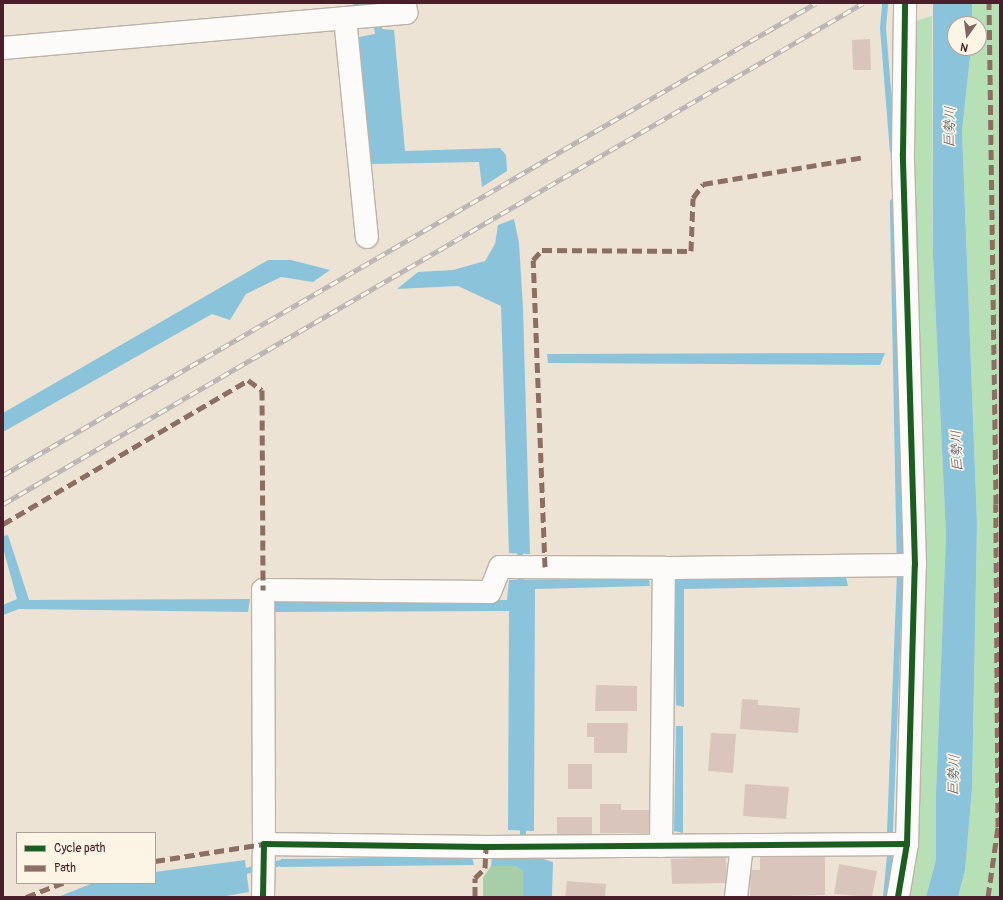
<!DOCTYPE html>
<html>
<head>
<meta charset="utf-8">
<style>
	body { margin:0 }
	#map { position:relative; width:1003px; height:900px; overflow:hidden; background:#ece3d5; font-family:Pangolin,"Klee One",sans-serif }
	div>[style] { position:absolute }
	.green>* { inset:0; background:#b7e0b7 }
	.forest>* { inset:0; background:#a8cea9 }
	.water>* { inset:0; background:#8ac3da }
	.stream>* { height:6px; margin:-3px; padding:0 3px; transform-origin:3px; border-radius:3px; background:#8ac3da }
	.building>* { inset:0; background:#dac5bc }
	.roads { filter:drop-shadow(1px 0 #bcb2aa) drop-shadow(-1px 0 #bcb2aa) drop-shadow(0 1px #bcb2aa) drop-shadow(0 -1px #bcb2aa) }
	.street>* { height:22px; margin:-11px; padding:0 11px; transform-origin:11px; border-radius:11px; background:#fcfbf9 }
	.rail>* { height:4.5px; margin-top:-2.25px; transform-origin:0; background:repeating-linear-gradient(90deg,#fcf5e5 0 9px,#bab3b3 0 18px); box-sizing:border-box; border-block:1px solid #bab3b3 }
	.quiet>* { height:5px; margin-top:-2.5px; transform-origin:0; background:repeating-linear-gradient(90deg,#8d6e63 0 10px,transparent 0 15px) }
	.cycleway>* { height:6px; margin:-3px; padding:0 3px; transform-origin:3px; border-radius:3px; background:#1b5e20 }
	span { translate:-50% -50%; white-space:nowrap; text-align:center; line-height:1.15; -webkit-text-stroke:3.5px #fcf5e5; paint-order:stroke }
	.water-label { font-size:14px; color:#525469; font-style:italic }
	.frame { position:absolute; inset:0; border:4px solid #4a1f2b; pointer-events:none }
	.legend { position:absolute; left:16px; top:832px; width:140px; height:52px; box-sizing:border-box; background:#fcf5e5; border:1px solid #b59f9b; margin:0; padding:5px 7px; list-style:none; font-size:12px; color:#4a1f2b }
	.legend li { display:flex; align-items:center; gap:8px; height:20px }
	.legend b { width:20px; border:1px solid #b59f9b }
	.north { position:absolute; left:947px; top:16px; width:40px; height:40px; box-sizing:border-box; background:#fcf5e5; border:1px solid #b59f9b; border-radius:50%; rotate:194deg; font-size:11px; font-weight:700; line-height:16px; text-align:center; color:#4a1f2b }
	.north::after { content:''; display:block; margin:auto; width:14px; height:18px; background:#836466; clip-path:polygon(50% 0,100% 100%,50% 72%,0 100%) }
</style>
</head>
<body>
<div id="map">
	<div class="green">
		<div style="clip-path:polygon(972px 3px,1000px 3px,1000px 897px,958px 897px,965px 870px,972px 788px,977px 524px,962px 131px,971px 48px,979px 48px,979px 24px,972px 24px)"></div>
		<div style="clip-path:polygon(932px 16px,933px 256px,946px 535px,936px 794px,936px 860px,926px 897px,906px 897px,914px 872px,922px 564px,914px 169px,916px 21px)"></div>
	</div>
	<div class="forest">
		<div style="clip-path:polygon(491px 866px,515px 866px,523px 871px,523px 897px,483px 897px,483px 878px)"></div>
	</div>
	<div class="water">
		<div style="clip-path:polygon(353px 3px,392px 3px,392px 5px,379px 7px,382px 29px,394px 30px,405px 151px,500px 148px,506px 155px,507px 171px,482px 187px,479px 162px,371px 164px,359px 37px,375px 34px,371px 8px,354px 10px)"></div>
		<div style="clip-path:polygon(933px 3px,972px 3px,972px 24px,955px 24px,955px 48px,971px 48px,962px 131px,977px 524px,972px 788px,965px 870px,958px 897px,926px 897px,936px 860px,936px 794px,946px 535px,933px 256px)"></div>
		<div style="clip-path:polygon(514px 219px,519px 243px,523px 308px,530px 554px,509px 553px,501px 306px,458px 286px,397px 289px,418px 272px,453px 270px,485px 261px,495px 244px,498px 225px)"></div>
		<div style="clip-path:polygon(268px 260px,291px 260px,330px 270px,313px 282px,281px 277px,246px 294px,230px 320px,212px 314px,3px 432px,3px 413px)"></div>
		<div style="clip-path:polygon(885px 353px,880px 365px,548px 363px,547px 354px)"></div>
		<div style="clip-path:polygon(8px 535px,29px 600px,250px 599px,248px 612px,19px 609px,3px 615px,3px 605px,17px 599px,3px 548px,3px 536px)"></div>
		<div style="clip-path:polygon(846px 577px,848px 586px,684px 589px,684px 707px,676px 705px,673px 580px)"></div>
		<div style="clip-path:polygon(649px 578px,650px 586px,535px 589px,534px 831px,508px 830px,509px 611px,273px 612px,274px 600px,507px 600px,509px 580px)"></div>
		<div style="clip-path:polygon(676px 726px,683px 726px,683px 833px,674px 831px)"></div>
		<div style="clip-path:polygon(472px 857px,474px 865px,280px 867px,281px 859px)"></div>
		<div style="clip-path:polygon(492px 858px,540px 858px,553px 862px,552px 897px,523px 897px,523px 871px,515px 866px,491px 866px)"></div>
		<div style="clip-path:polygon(245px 860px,249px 892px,220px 897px,58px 897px,93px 883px,155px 883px,155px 872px)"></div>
	</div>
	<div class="stream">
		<div style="left:885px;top:5px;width:23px;rotate:95deg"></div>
		<div style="left:883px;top:28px;width:123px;rotate:85.4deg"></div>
		<div style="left:520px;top:554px;width:26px;rotate:88deg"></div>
		<div style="left:523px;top:830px;width:14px;rotate:90deg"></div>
		<div style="left:890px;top:832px;width:257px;rotate:-87.8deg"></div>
		<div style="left:900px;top:575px;width:373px;rotate:-91.1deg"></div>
		<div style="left:246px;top:871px;width:36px;rotate:-13deg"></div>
		<div style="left:886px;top:897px;width:41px;rotate:-84.4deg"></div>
	</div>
	<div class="building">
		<div style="clip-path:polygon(870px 39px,871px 70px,853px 70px,852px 40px)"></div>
		<div style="clip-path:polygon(596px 685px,637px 686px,637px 711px,595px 711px)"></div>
		<div style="clip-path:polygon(742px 699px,758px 700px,758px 705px,800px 708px,798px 733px,740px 729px)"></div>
		<div style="clip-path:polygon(587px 723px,628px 723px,627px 753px,594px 753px,594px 737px,587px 737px)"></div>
		<div style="clip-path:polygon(711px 733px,736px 734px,733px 773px,708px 771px)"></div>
		<div style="clip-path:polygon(568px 764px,592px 764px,592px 789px,568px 789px)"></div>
		<div style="clip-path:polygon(745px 784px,789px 787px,786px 819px,743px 816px)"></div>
		<div style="clip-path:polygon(600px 804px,621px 804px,621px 810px,650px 810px,651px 833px,600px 833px)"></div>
		<div style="clip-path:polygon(557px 817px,592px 817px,592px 835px,557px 834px)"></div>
		<div style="clip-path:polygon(760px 856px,825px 856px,825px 895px,750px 897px,750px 870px,760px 870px)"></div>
		<div style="clip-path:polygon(726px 857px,727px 883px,672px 884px,671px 859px)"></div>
		<div style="clip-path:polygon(839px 864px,877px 871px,872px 897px,834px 894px)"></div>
		<div style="clip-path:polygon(567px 881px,606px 884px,605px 897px,565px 897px)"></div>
	</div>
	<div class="roads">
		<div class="street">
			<div style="left:345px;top:18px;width:220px;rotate:84.3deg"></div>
			<div style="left:3px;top:48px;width:405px;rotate:-5deg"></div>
			<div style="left:406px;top:13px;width:10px;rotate:-96deg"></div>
			<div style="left:264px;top:844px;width:254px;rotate:-90.2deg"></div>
			<div style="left:263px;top:590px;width:227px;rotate:0.5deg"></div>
			<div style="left:490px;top:592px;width:27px;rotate:-68deg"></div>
			<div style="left:500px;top:567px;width:164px;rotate:0.3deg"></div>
			<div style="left:661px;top:846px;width:278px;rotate:-89.4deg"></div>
			<div style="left:664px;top:568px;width:251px;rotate:-0.7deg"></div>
			<div style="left:263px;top:897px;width:53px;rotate:-88.9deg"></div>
			<div style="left:264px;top:844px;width:222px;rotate:0.8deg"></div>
			<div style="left:486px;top:847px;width:421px;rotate:-0.4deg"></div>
			<div style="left:736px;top:897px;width:52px;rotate:-83.4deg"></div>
			<div style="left:898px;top:897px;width:54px;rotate:-80.4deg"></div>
			<div style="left:907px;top:844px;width:279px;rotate:-88.4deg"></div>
			<div style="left:915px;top:565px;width:411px;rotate:-91.7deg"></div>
			<div style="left:903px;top:154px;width:151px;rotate:-89.2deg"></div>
		</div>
	</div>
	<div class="rail">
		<div style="left:3px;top:475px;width:940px;rotate:-30.14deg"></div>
		<div style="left:3px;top:504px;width:995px;rotate:-30.22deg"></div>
	</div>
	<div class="quiet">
		<div style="left:3px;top:524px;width:284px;rotate:-30.4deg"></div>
		<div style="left:248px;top:380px;width:17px;rotate:36deg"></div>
		<div style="left:262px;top:390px;width:200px;rotate:89.7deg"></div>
		<div style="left:545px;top:567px;width:307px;rotate:-92.2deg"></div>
		<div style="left:533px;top:260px;width:13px;rotate:-48deg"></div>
		<div style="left:542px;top:250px;width:149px;rotate:0.4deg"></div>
		<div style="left:691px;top:251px;width:53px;rotate:-87.8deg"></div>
		<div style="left:693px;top:198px;width:17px;rotate:-54deg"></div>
		<div style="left:703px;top:184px;width:163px;rotate:-9.5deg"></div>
		<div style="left:155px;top:861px;width:110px;rotate:-8.9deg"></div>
		<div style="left:26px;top:897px;width:40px;rotate:-21deg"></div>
		<div style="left:475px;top:897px;width:19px;rotate:-90deg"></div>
		<div style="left:475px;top:878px;width:14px;rotate:-45deg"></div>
		<div style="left:485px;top:868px;width:21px;rotate:-87deg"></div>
		<div style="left:988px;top:897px;width:71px;rotate:-81.9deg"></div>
		<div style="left:998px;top:827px;width:323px;rotate:-90.4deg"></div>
		<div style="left:996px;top:504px;width:501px;rotate:-90.8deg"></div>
	</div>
	<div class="cycleway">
		<div style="left:263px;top:897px;width:53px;rotate:-88.9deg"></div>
		<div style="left:264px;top:844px;width:222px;rotate:0.8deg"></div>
		<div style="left:486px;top:847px;width:421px;rotate:-0.4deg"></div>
		<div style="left:898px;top:897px;width:54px;rotate:-80.4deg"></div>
		<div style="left:907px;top:844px;width:279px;rotate:-88.4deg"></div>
		<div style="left:915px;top:565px;width:411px;rotate:-91.7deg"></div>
		<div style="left:903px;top:154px;width:151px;rotate:-89.2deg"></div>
	</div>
	<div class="water-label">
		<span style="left:950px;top:127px;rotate:-88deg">巨勢川</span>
		<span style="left:957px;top:451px;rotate:-92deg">巨勢川</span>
		<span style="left:954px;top:775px;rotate:-88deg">巨勢川</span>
	</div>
	<div class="frame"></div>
	<ul class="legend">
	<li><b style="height:5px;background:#1b5e20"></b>Cycle path</li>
	<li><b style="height:5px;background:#8d6e63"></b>Path</li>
	</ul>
	<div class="north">N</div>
</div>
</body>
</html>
